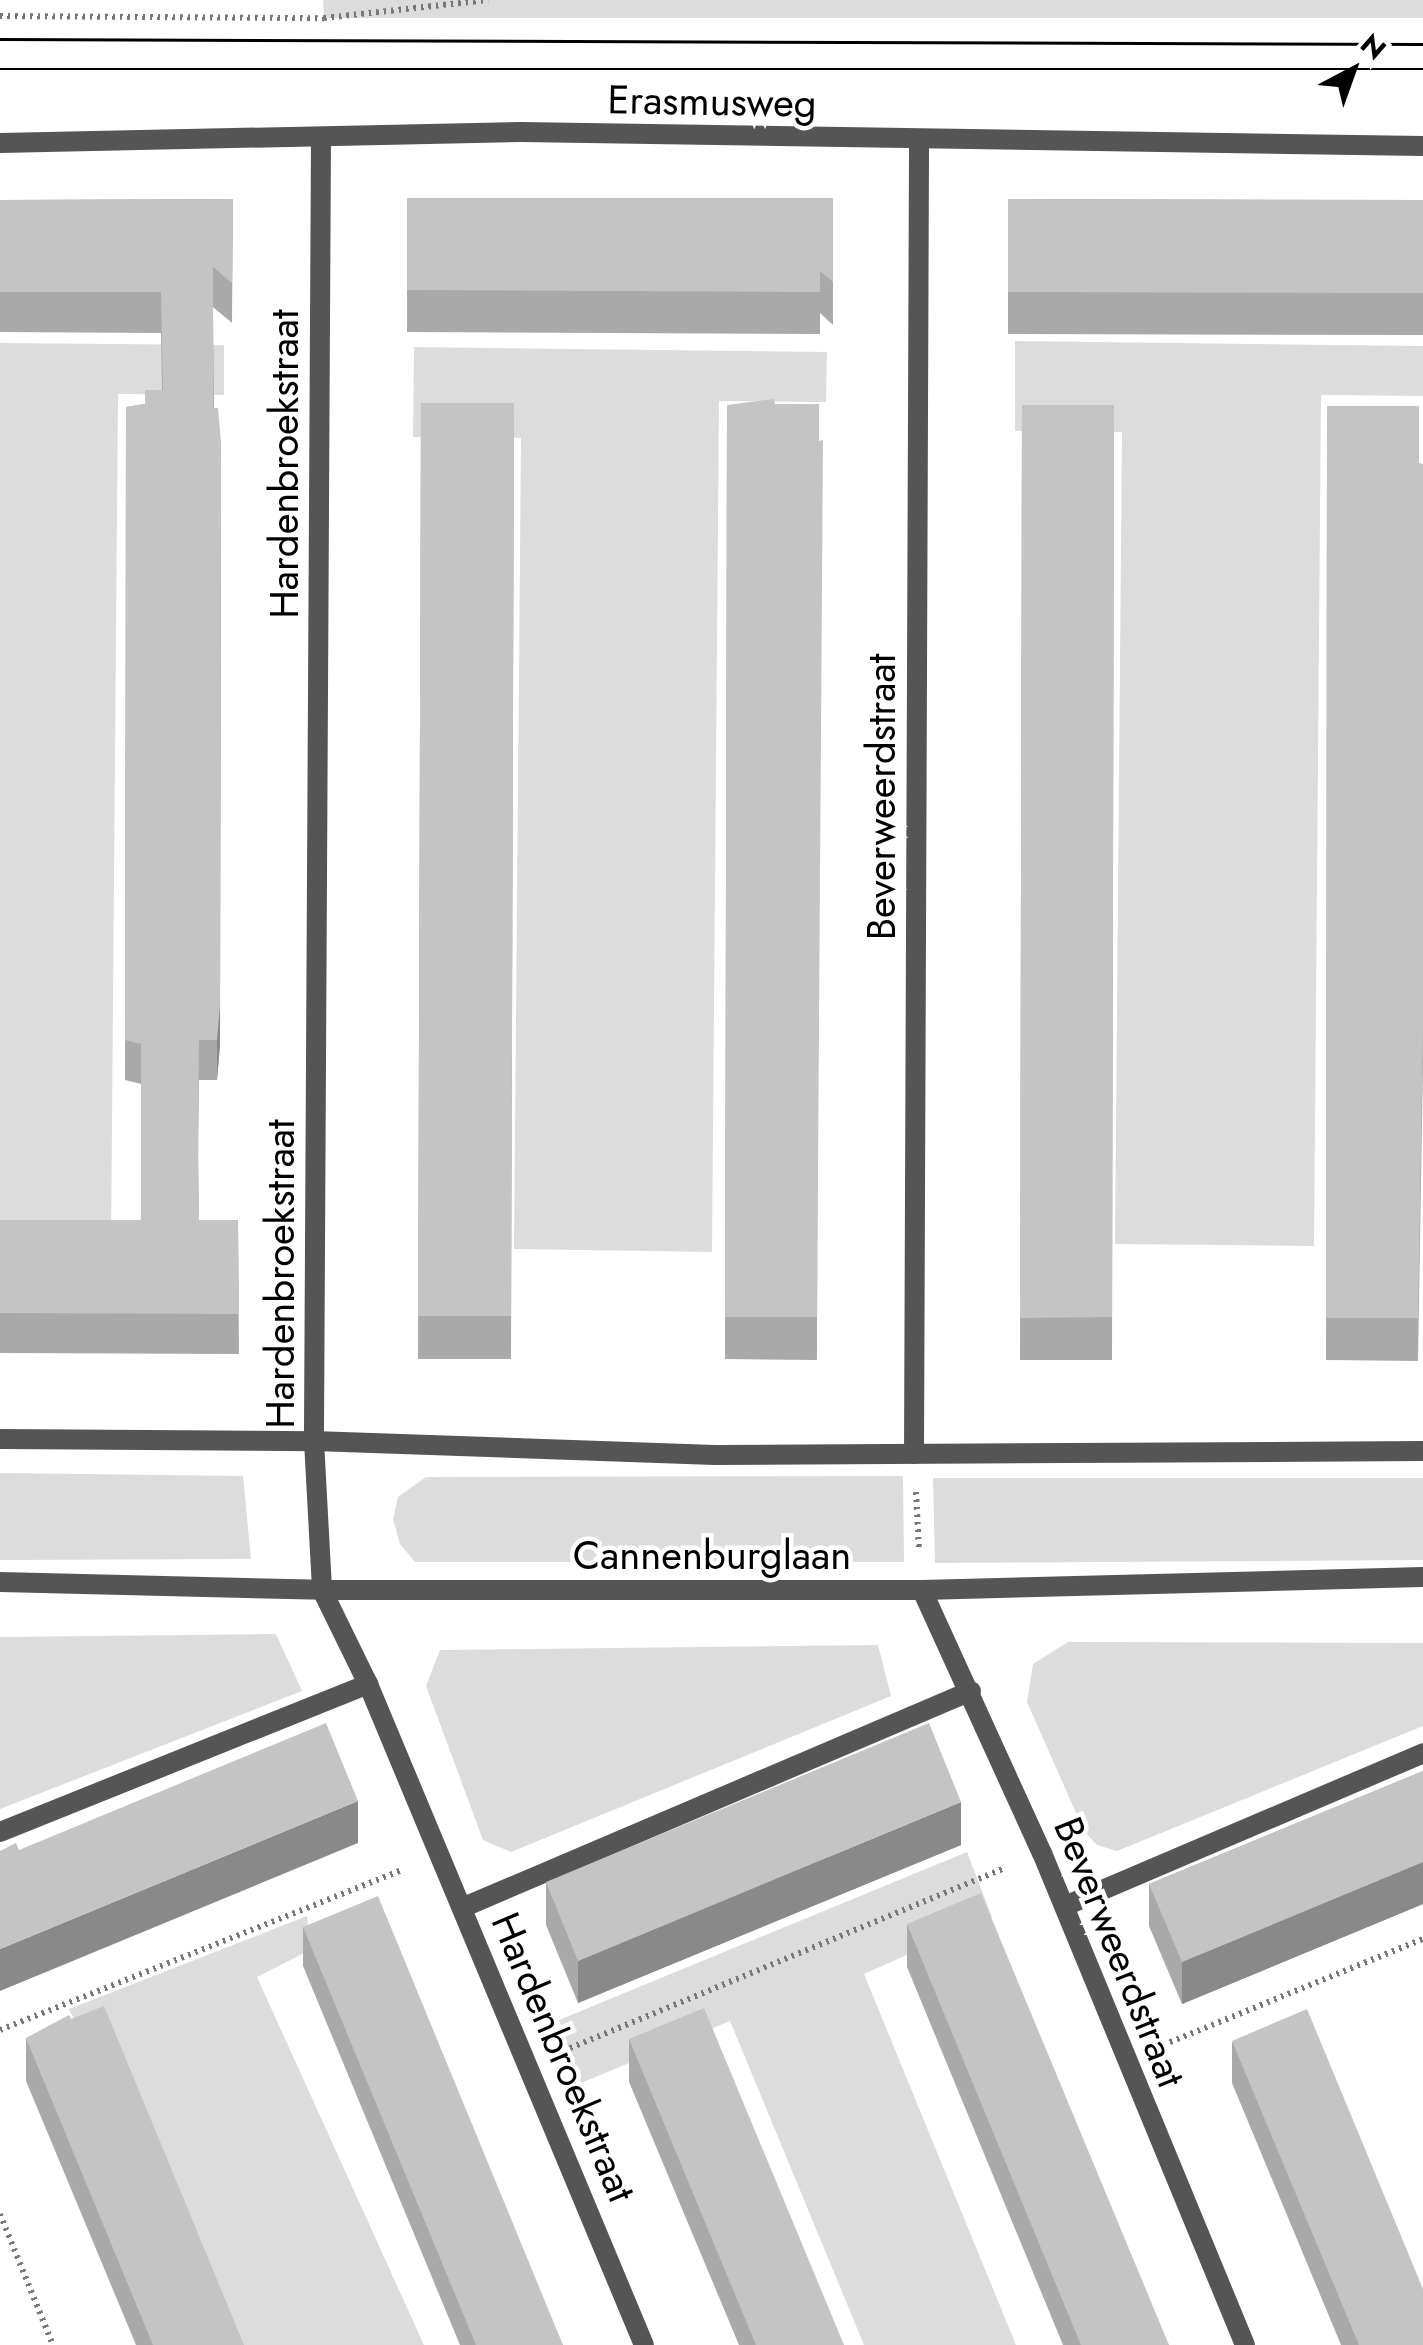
<!DOCTYPE html>
<html>
<head>
<meta charset="utf-8">
<style>
	body { margin:0 }
	#map { position:relative; width:1423px; height:2345px; overflow:hidden; background:#fff; font-family:Jost,sans-serif }
	div>[style] { position:absolute }
	.green>* { inset:0; background:#dcdcdc }
	.path>* { height:6px; margin-top:-3px; transform-origin:0; background:repeating-linear-gradient(90deg,#777 0 2.5px,transparent 0 7.5px) }
	.street>* { height:20px; margin:-10px; padding:0 10px; transform-origin:10px; border-radius:10px; background:#555 }
	.tram>* { height:2.5px; margin:-1.25px; padding:0 1.25px; transform-origin:1.25px; border-radius:1.25px; background:#000 }
	.wall>* { inset:0; background:#a9a9a9 }
	.shaded-wall>* { inset:0; background:#898989 }
	.building>* { inset:0; background:#c4c4c4 }
	span { translate:-50% -50%; white-space:nowrap; text-align:center; line-height:1.15; -webkit-text-stroke:9px #fff; paint-order:stroke }
	.street-label { font-size:40px; color:#000 }
	.north { position:absolute; left:1303px; top:20px; width:100px; height:100px; -webkit-text-stroke:8px #fff; paint-order:stroke; rotate:41deg; font-size:28px; font-weight:700; line-height:40px; text-align:center; color:#000 }
	.north::after { content:''; display:block; margin:auto; width:35px; height:45px; background:#000; clip-path:polygon(50% 0,100% 100%,50% 72%,0 100%) }
</style>
</head>
<body>
<div id="map">
	<div class="green">
		<div style="clip-path:polygon(323px 0,1423px 0,1423px 18px,324px 18px)"></div>
		<div style="clip-path:polygon(1015px 341px,1423px 346px,1423px 396px,1321px 395px,1314px 1246px,1115px 1244px,1122px 432px,1015px 431px)"></div>
		<div style="clip-path:polygon(0 343px,224px 345px,224px 395px,118px 394px,111px 1245px,0 1244px)"></div>
		<div style="clip-path:polygon(414px 347px,827px 352px,826px 402px,719px 401px,712px 1252px,514px 1249px,521px 438px,413px 437px)"></div>
		<div style="clip-path:polygon(0 1473px,243px 1476px,251px 1559px,0 1560px)"></div>
		<div style="clip-path:polygon(903px 1476px,904px 1562px,415px 1562px,400px 1544px,393px 1519px,398px 1497px,426px 1477px)"></div>
		<div style="clip-path:polygon(933px 1478px,1423px 1478px,1423px 1560px,935px 1563px)"></div>
		<div style="clip-path:polygon(276px 1634px,302px 1691px,0 1809px,0 1637px)"></div>
		<div style="clip-path:polygon(1068px 1642px,1423px 1643px,1423px 1726px,1117px 1851px,1097px 1845px,1084px 1831px,1027px 1702px,1033px 1664px)"></div>
		<div style="clip-path:polygon(878px 1645px,891px 1696px,511px 1852px,483px 1840px,426px 1686px,440px 1650px)"></div>
		<div style="clip-path:polygon(967px 1852px,992px 1917px,864px 1974px,1016px 2345px,864px 2345px,730px 2021px,581px 2083px,559px 2020px)"></div>
		<div style="clip-path:polygon(307px 1916px,310px 1950px,257px 1977px,424px 2345px,232px 2345px,69px 2009px)"></div>
	</div>
	<div class="path">
		<div style="left:0;top:16px;width:324px;rotate:0.4deg"></div>
		<div style="left:324px;top:18px;width:165px;rotate:-6.3deg"></div>
		<div style="left:916px;top:1492px;width:57px;rotate:87deg"></div>
		<div style="left:0;top:2030px;width:434px;rotate:-21.7deg"></div>
		<div style="left:1163px;top:2045px;width:281px;rotate:-22.2deg"></div>
		<div style="left:563px;top:2051px;width:477px;rotate:-22.5deg"></div>
		<div style="left:0;top:2214px;width:141px;rotate:68deg"></div>
	</div>
	<div class="street">
		<div style="left:321px;top:137px;width:1304px;rotate:90.31deg"></div>
		<div style="left:314px;top:1441px;width:149px;rotate:86.9deg"></div>
		<div style="left:322px;top:1590px;width:105px;rotate:63.9deg"></div>
		<div style="left:368px;top:1684px;width:716px;rotate:67.34deg"></div>
		<div style="left:0;top:143px;width:521px;rotate:-1.21deg"></div>
		<div style="left:521px;top:132px;width:902px;rotate:0.89deg"></div>
		<div style="left:0;top:1439px;width:314px;rotate:0.4deg"></div>
		<div style="left:314px;top:1441px;width:401px;rotate:2deg"></div>
		<div style="left:715px;top:1455px;width:708px;rotate:-0.32deg"></div>
		<div style="left:914px;top:1454px;width:1314px;rotate:-89.78deg"></div>
		<div style="left:0;top:1582px;width:322px;rotate:1.4deg"></div>
		<div style="left:322px;top:1590px;width:600px"></div>
		<div style="left:922px;top:1590px;width:501px;rotate:-1.49deg"></div>
		<div style="left:922px;top:1590px;width:289px;rotate:65.5deg"></div>
		<div style="left:1042px;top:1853px;width:532px;rotate:67.58deg"></div>
		<div style="left:0;top:1832px;width:397px;rotate:-21.9deg"></div>
		<div style="left:1065px;top:1906px;width:389px;rotate:-23.1deg"></div>
		<div style="left:464px;top:1907px;width:551px;rotate:-23.08deg"></div>
	</div>
	<div class="tram">
		<div style="left:0;top:39px;width:1423px;rotate:0.2deg"></div>
		<div style="left:0;top:69px;width:1423px"></div>
	</div>
	<div class="wall">
		<div style="clip-path:polygon(407px 198px,833px 198px,833px 325px,820px 313px,820px 334px,407px 332px)"></div>
		<div style="clip-path:polygon(233px 199px,232px 323px,213px 307px,220px 1045px,217px 1080px,199px 1080px,198px 1161px,199px 1220px,238px 1220px,239px 1354px,0 1353px,0 1220px,141px 1220px,141px 1084px,125px 1080px,126px 407px,145px 404px,162px 390px,161px 333px,0 332px,0 200px)"></div>
		<div style="clip-path:polygon(1008px 199px,1423px 200px,1423px 335px,1008px 334px)"></div>
		<div style="clip-path:polygon(421px 403px,514px 403px,511px 1359px,418px 1359px)"></div>
		<div style="clip-path:polygon(819px 404px,817px 1360px,725px 1359px,727px 405px)"></div>
		<div style="clip-path:polygon(1022px 405px,1114px 405px,1112px 1360px,1020px 1360px)"></div>
		<div style="clip-path:polygon(1327px 406px,1419px 463px,1423px 1063px,1418px 1361px,1326px 1360px)"></div>
		<div style="clip-path:polygon(1423px 1771px,1423px 1904px,1182px 2004px,1149px 1926px,1149px 1884px)"></div>
		<div style="clip-path:polygon(961px 1845px,578px 2003px,546px 1925px,546px 1882px)"></div>
		<div style="clip-path:polygon(907px 1924px,1169px 2345px,1063px 2345px,907px 1967px)"></div>
		<div style="clip-path:polygon(303px 1927px,563px 2345px,460px 2345px,303px 1966px)"></div>
		<div style="clip-path:polygon(26px 2038px,244px 2345px,136px 2345px,26px 2081px)"></div>
		<div style="clip-path:polygon(629px 2039px,844px 2345px,739px 2345px,629px 2082px)"></div>
		<div style="clip-path:polygon(1232px 2041px,1423px 2345px,1341px 2345px,1232px 2083px)"></div>
	</div>
	<div class="shaded-wall">
		<div style="clip-path:polygon(221px 442px,220px 1045px,217px 1080px,217px 1040px)"></div>
		<div style="clip-path:polygon(358px 1801px,358px 1843px,0 1991px,0 1949px)"></div>
		<div style="clip-path:polygon(961px 1802px,961px 1845px,578px 2003px,578px 1961px)"></div>
		<div style="clip-path:polygon(1423px 1862px,1423px 1904px,1182px 2004px,1182px 1962px)"></div>
	</div>
	<div class="building">
		<div style="clip-path:polygon(407px 198px,833px 198px,833px 282px,820px 271px,820px 292px,407px 290px)"></div>
		<div style="clip-path:polygon(233px 199px,232px 283px,213px 267px,213px 408px,218px 408px,221px 442px,220px 1005px,217px 1040px,199px 1040px,198px 1139px,199px 1220px,238px 1220px,239px 1314px,0 1313px,0 1220px,141px 1220px,141px 1044px,125px 1040px,126px 407px,145px 404px,145px 390px,163px 390px,161px 292px,0 292px,0 200px)"></div>
		<div style="clip-path:polygon(1008px 199px,1423px 200px,1423px 293px,1008px 292px)"></div>
		<div style="clip-path:polygon(774px 399px,775px 404px,819px 404px,819px 441px,823px 440px,817px 1317px,725px 1317px,727px 405px)"></div>
		<div style="clip-path:polygon(421px 403px,514px 403px,511px 1316px,418px 1316px)"></div>
		<div style="clip-path:polygon(1022px 405px,1114px 405px,1112px 1317px,1020px 1318px)"></div>
		<div style="clip-path:polygon(1327px 406px,1419px 406px,1419px 463px,1423px 464px,1423px 1020px,1418px 1318px,1326px 1318px)"></div>
		<div style="clip-path:polygon(326px 1723px,358px 1801px,0 1949px,0 1851px,16px 1843px,19px 1850px)"></div>
		<div style="clip-path:polygon(929px 1723px,961px 1802px,578px 1961px,546px 1882px)"></div>
		<div style="clip-path:polygon(1423px 1771px,1423px 1862px,1182px 1962px,1149px 1884px)"></div>
		<div style="clip-path:polygon(981px 1893px,1169px 2345px,1081px 2345px,907px 1924px)"></div>
		<div style="clip-path:polygon(378px 1896px,563px 2345px,476px 2345px,303px 1927px)"></div>
		<div style="clip-path:polygon(104px 2006px,244px 2345px,153px 2345px,26px 2038px,69px 2015px,71px 2019px)"></div>
		<div style="clip-path:polygon(704px 2008px,844px 2345px,756px 2345px,629px 2039px)"></div>
		<div style="clip-path:polygon(1307px 2009px,1423px 2289px,1423px 2345px,1359px 2345px,1232px 2041px)"></div>
	</div>
	<div class="street-label">
		<span style="left:712px;top:101px;rotate:1deg">Erasmusweg</span>
		<span style="left:284px;top:464px;rotate:-90deg">Hardenbroekstraat</span>
		<span style="left:881px;top:797px;rotate:-90deg">Beverweerdstraat</span>
		<span style="left:280px;top:1274px;rotate:-90deg">Hardenbroekstraat</span>
		<span style="left:712px;top:1555px">Cannenburglaan</span>
		<span style="left:1120px;top:1952px;rotate:68deg">Beverweerdstraat</span>
		<span style="left:564px;top:2057px;rotate:67deg">Hardenbroekstraat</span>
	</div>
	<div class="north">N</div>
</div>
</body>
</html>
